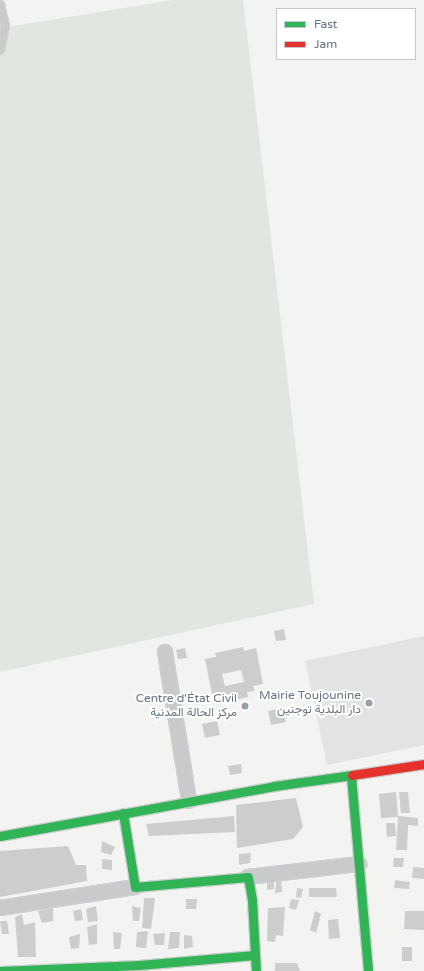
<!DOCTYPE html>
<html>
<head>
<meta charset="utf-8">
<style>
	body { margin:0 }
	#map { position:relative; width:424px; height:971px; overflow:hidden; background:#f3f3f2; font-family:"Varela Round",Vazirmatn,sans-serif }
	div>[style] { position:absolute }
	.built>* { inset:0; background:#e2e3e3 }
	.green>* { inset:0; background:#e2e6e0 }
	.building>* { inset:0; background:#cccdcd }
	.roads { filter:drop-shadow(1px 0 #cfd0d0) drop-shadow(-1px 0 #cfd0d0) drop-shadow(0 1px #cfd0d0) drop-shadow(0 -1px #cfd0d0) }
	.lane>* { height:7px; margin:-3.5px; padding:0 3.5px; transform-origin:3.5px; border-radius:3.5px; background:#c9cacb }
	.street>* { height:14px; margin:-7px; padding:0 7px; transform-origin:7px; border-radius:7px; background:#c9cacb }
	.fast>* { height:9px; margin:-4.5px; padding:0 4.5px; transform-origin:4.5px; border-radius:4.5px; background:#30b455 }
	.jam>* { height:9px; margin:-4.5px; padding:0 4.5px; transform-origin:4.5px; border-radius:4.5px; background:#e5322d }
	.dots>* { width:11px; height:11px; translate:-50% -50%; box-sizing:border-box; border:2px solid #fff; border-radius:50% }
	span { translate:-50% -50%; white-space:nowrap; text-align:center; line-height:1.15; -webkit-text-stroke:4px #fff; paint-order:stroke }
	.poi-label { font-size:12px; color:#66727f }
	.right { translate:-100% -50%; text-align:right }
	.legend { position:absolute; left:276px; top:8px; width:140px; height:52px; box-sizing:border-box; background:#fff; border:1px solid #c2c7cc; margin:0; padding:5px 7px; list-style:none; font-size:12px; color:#66727f }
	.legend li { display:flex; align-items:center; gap:8px; height:20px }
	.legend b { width:20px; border:1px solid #c2c7cc }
</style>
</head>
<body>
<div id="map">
	<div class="built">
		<div style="clip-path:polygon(424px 636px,424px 745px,327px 765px,305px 661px)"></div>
	</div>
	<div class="green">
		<div style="clip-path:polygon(173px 0,243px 0,314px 604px,0 672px,0 28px)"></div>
	</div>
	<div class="building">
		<div style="clip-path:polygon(284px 629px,286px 640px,276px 641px,274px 631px)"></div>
		<div style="clip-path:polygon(evenodd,243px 647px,244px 651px,256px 648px,263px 684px,253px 686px,255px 691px,247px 692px,248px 697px,230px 701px,228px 694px,222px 696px,221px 692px,212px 694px,205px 659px,216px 657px,215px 653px,243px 647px,241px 670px,244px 682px,225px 686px,222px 674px,241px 670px)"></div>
		<div style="clip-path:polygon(185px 648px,187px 658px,178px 659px,176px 650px)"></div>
		<div style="clip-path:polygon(283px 708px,286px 722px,271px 725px,268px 711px)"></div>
		<div style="clip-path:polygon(217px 721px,220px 735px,205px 738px,202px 724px)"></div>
		<div style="clip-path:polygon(241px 764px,242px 773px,230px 775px,228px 766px)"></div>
		<div style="clip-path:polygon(396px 792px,398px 817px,381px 818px,379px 794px)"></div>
		<div style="clip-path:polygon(399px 792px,408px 792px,410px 813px,401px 813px)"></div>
		<div style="clip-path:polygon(296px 798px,303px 827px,293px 839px,237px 848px,236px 805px)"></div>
		<div style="clip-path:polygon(234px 816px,235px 832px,149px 836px,146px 824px)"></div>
		<div style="clip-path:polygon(398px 816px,418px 818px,418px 826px,408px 825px,407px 850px,396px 850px)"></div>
		<div style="clip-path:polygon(386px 823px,395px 823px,396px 836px,387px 837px)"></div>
		<div style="clip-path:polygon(102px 841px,115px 847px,111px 855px,101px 852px)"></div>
		<div style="clip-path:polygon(68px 846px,76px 865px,86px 865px,87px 881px,0 897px,0 851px)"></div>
		<div style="clip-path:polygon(251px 853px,250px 863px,239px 865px,239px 854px)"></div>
		<div style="clip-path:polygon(394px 858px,404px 858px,403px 867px,393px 867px)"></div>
		<div style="clip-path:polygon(102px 859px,112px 860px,112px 870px,102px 869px)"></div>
		<div style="clip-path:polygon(413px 867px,424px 868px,424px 879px,412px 878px)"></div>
		<div style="clip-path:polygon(277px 878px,281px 878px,282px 892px,275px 893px)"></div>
		<div style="clip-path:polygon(267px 879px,274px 879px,274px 889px,267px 890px)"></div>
		<div style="clip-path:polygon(395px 880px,410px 882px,409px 889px,394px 888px)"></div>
		<div style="clip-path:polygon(297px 888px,303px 889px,301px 898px,296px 897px)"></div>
		<div style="clip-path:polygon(309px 888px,336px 888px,337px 897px,309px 897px)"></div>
		<div style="clip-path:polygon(144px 898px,155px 898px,151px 929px,142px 928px)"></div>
		<div style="clip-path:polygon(186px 899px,197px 899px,196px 909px,186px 909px)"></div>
		<div style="clip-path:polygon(291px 899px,299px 900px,296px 910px,289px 908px)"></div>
		<div style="clip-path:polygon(96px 906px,98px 921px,88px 922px,86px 909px)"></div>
		<div style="clip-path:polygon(132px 906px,141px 908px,139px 921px,133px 921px)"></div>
		<div style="clip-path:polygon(285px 907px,283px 936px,276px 935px,275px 942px,267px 941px,268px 908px)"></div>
		<div style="clip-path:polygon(53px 908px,53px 921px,42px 923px,38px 911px)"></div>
		<div style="clip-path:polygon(81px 909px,83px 920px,75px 921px,73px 911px)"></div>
		<div style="clip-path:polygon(315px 911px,321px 914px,316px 933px,310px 930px)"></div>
		<div style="clip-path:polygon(405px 911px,424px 911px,424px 930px,404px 929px)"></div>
		<div style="clip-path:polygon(22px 914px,24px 925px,35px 922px,36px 957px,18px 957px,15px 917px)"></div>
		<div style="clip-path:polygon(338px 919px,340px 938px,329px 939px,328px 920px)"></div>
		<div style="clip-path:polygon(0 921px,7px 921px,9px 934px,2px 934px)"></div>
		<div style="clip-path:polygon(97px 924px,97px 944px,89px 945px,87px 927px)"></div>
		<div style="clip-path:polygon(148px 931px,146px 948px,136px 947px,137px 932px)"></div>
		<div style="clip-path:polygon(113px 932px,122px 933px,120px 949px,114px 949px)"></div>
		<div style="clip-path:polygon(170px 932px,180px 932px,179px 948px,168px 949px)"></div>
		<div style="clip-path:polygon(165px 933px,164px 945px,155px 945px,153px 934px)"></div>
		<div style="clip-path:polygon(80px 934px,79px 948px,71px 949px,69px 937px)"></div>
		<div style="clip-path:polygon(184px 935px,192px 936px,193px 947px,184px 949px)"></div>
		<div style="clip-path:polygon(402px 947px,412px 947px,412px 961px,402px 961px)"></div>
		<div style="clip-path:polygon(275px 963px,297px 963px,300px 971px,275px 971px)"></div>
	</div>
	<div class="roads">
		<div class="lane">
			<div style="left:0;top:4px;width:22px;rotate:77deg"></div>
			<div style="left:5px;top:25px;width:25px;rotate:102deg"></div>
		</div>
		<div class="street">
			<div style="left:165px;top:652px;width:151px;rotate:80.8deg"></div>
			<div style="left:248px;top:877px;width:112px;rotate:-6.7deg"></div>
			<div style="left:0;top:908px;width:137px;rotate:-8.8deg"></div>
		</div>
		<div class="fast">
			<div style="left:351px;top:776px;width:196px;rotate:85deg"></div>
			<div style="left:123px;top:813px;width:75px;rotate:80.8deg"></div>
			<div style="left:135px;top:887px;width:113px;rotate:-5.1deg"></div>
			<div style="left:248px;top:877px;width:23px;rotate:80deg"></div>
			<div style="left:252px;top:900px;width:71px;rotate:86.8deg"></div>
			<div style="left:0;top:836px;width:279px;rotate:-10.3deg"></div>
			<div style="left:274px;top:786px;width:79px;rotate:-8deg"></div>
			<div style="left:0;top:971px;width:139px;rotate:-2.5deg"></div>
			<div style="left:139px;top:965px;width:116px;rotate:-4.9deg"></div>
		</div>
		<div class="jam">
			<div style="left:352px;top:775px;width:73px;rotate:-8.7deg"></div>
		</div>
	</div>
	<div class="dots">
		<div style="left:369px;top:703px;background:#979fa7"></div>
		<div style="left:245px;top:706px;background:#979fa7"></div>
	</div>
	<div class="poi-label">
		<span class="right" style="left:361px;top:703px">Mairie Toujounine<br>دار البلدية توجنين</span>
		<span class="right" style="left:237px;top:706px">Centre d'État Civil<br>مركز الحالة المدنية</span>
	</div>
	<ul class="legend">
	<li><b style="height:5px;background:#30b455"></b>Fast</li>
	<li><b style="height:5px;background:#e5322d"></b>Jam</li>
	</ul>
</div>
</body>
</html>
